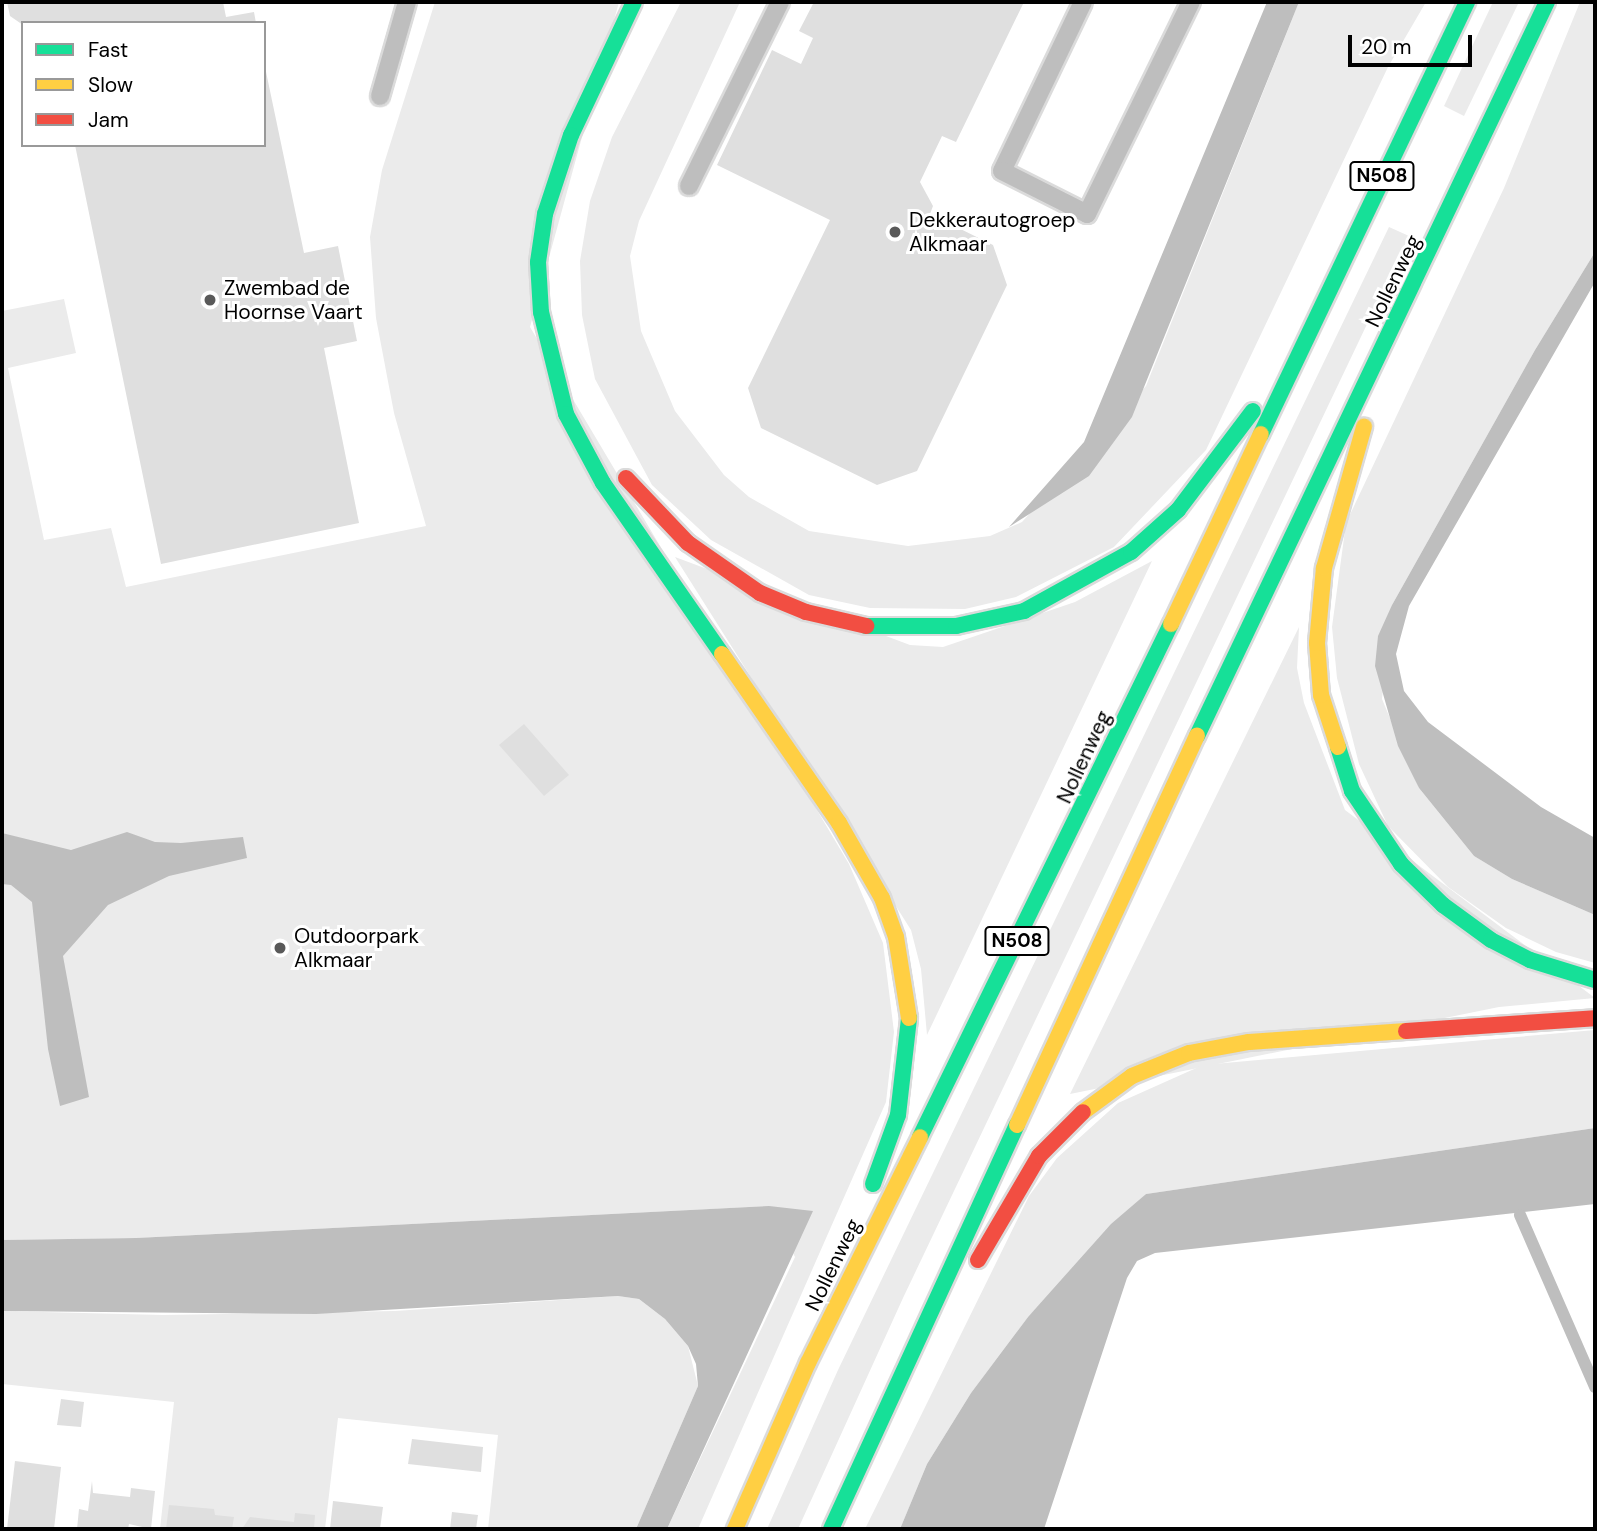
<!DOCTYPE html>
<html>
<head>
<meta charset="utf-8">
<style>
	body { margin:0 }
	#map { position:relative; width:1597px; height:1531px; overflow:hidden; background:#fff; font-family:"DM Sans",sans-serif }
	div>[style] { position:absolute }
	.green>* { inset:0; background:#ebebeb }
	.water>* { inset:0; background:#bebebe }
	.stream>* { height:12px; margin:-6px; padding:0 6px; transform-origin:6px; border-radius:6px; background:#bebebe }
	.building>* { inset:0; background:#dfdfdf }
	.roads { filter:drop-shadow(2px 0 #dbdbdb) drop-shadow(-2px 0 #dbdbdb) drop-shadow(0 2px #dbdbdb) drop-shadow(0 -2px #dbdbdb) }
	.lane>* { height:18px; margin:-9px; padding:0 9px; transform-origin:9px; border-radius:9px; background:#bebebe }
	.fast>* { height:16px; margin:-8px; padding:0 8px; transform-origin:8px; border-radius:8px; background:#16e098 }
	.slow>* { height:16px; margin:-8px; padding:0 8px; transform-origin:8px; border-radius:8px; background:#ffcf43 }
	.jam>* { height:16px; margin:-8px; padding:0 8px; transform-origin:8px; border-radius:8px; background:#f24e42 }
	.dots>* { width:19px; height:19px; translate:-50% -50%; box-sizing:border-box; border:4px solid #fff; border-radius:50% }
	span { translate:-50% -50%; white-space:nowrap; text-align:center; line-height:1.15; -webkit-text-stroke:6px #fff; paint-order:stroke }
	.shield-label span { padding:2px 5px; background:#fff; border:2px solid; border-radius:5px; -webkit-text-stroke-width:0 }
	.shield-label { font-size:19px; color:#000; font-weight:700 }
	.poi-label { font-size:21px; color:#000 }
	.left { translate:0 -50%; text-align:left }
	.street-label { font-size:21px; color:#000 }
	.frame { position:absolute; inset:0; border:4px solid #000; pointer-events:none }
	.legend { position:absolute; left:21px; top:21px; width:245px; height:126px; box-sizing:border-box; background:#fff; border:2px solid #999; margin:0; padding:9px 12px; list-style:none; font-size:21px; color:#000 }
	.legend li { display:flex; align-items:center; gap:14px; height:35px }
	.legend b { width:35px; border:2px solid #999 }
	.scale { position:absolute; left:1348px; top:35px; width:124px; height:32px; box-sizing:border-box; border:4px solid #000; border-top:0; padding-left:9px; font-size:21px; line-height:24px; white-space:nowrap; color:#000; -webkit-text-stroke:5px #fff; paint-order:stroke }
</style>
</head>
<body>
<div id="map">
	<div class="green">
		<div style="clip-path:polygon(435px 2px,619px 2px,530px 327px,849px 864px,883px 943px,894px 1032px,886px 1102px,698px 1529px,667px 1529px,795px 1257px,769px 1206px,136px 1238px,2px 1240px,2px 311px,64px 299px,76px 353px,8px 368px,44px 540px,111px 528px,126px 587px,426px 526px,394px 413px,376px 318px,370px 237px,382px 170px)"></div>
		<div style="clip-path:polygon(681px 2px,740px 2px,639px 221px,630px 256px,641px 331px,675px 411px,724px 475px,749px 497px,809px 531px,908px 546px,990px 536px,1022px 522px,1146px 386px,1299px 2px,1426px 2px,1388px 67px,1206px 450px,1114px 547px,1016px 597px,965px 609px,870px 608px,809px 595px,711px 540px,652px 485px,595px 379px,582px 315px,580px 261px,590px 201px,612px 137px)"></div>
		<div style="clip-path:polygon(1493px 2px,1519px 2px,1464px 116px,1444px 106px)"></div>
		<div style="clip-path:polygon(1580px 2px,1595px 2px,1595px 252px,1535px 350px,1392px 605px,1382px 699px,1419px 788px,1474px 856px,1512px 879px,1595px 915px,1595px 963px,1556px 952px,1506px 928px,1448px 887px,1388px 826px,1359px 764px,1337px 678px,1332px 627px,1346px 523px,1504px 188px)"></div>
		<div style="clip-path:polygon(1389px 227px,1409px 236px,903px 1298px,798px 1529px,767px 1529px,838px 1370px)"></div>
		<div style="clip-path:polygon(675px 557px,910px 645px,943px 647px,1075px 602px,1152px 561px,927px 1035px,921px 969px,911px 930px)"></div>
		<div style="clip-path:polygon(1299px 627px,1297px 668px,1304px 703px,1345px 810px,1595px 998px,1499px 1007px,1070px 1094px)"></div>
		<div style="clip-path:polygon(1595px 1030px,1595px 1128px,1146px 1194px,1028px 1317px,971px 1393px,927px 1464px,900px 1529px,865px 1529px,1029px 1196px,1057px 1158px,1118px 1103px,1203px 1065px)"></div>
		<div style="clip-path:polygon(618px 1296px,639px 1299px,665px 1319px,688px 1346px,698px 1386px,636px 1529px,488px 1529px,498px 1435px,338px 1418px,325px 1529px,160px 1529px,174px 1402px,2px 1384px,2px 1311px,163px 1315px,395px 1311px)"></div>
	</div>
	<div class="water">
		<div style="clip-path:polygon(1267px 2px,1299px 2px,1132px 417px,1089px 476px,1009px 527px,1084px 442px)"></div>
		<div style="clip-path:polygon(1595px 252px,1595px 282px,1409px 606px,1396px 654px,1404px 691px,1428px 722px,1541px 807px,1595px 838px,1595px 915px,1512px 879px,1474px 856px,1419px 788px,1398px 746px,1375px 666px,1378px 636px,1392px 605px,1535px 350px)"></div>
		<div style="clip-path:polygon(127px 832px,155px 842px,181px 843px,243px 837px,247px 858px,169px 876px,108px 905px,63px 956px,89px 1097px,60px 1106px,48px 1049px,32px 902px,11px 885px,2px 884px,2px 833px,71px 850px)"></div>
		<div style="clip-path:polygon(1595px 1128px,1595px 1204px,1155px 1253px,1137px 1261px,1127px 1278px,1044px 1529px,900px 1529px,927px 1464px,971px 1393px,1028px 1317px,1111px 1224px,1146px 1194px)"></div>
		<div style="clip-path:polygon(769px 1206px,813px 1211px,667px 1529px,636px 1529px,698px 1386px,696px 1364px,688px 1346px,665px 1319px,639px 1299px,618px 1296px,316px 1314px,2px 1311px,2px 1240px,136px 1238px)"></div>
	</div>
	<div class="stream">
		<div style="left:1520px;top:1215px;width:188px;rotate:66.4deg"></div>
	</div>
	<div class="building">
		<div style="clip-path:polygon(7px 2px,223px 2px,226px 17px,254px 12px,256px 23px,23px 25px,10px 16px)"></div>
		<div style="clip-path:polygon(814px 2px,1024px 2px,956px 142px,942px 136px,920px 182px,933px 206px,930px 214px,993px 245px,1007px 285px,917px 471px,877px 485px,761px 428px,748px 388px,830px 220px,717px 165px,772px 50px,801px 64px,813px 38px,799px 31px)"></div>
		<div style="clip-path:polygon(265px 67px,304px 253px,338px 246px,357px 341px,324px 348px,359px 523px,161px 564px,75px 145px,264px 145px)"></div>
		<div style="clip-path:polygon(524px 724px,569px 775px,544px 796px,499px 745px)"></div>
		<div style="clip-path:polygon(61px 1399px,84px 1402px,81px 1427px,57px 1425px)"></div>
		<div style="clip-path:polygon(412px 1439px,483px 1447px,481px 1472px,408px 1464px)"></div>
		<div style="clip-path:polygon(15px 1461px,61px 1467px,54px 1529px,7px 1529px)"></div>
		<div style="clip-path:polygon(92px 1481px,93px 1493px,130px 1497px,131px 1488px,155px 1491px,151px 1529px,129px 1524px,128px 1529px,77px 1529px,79px 1509px,88px 1511px)"></div>
		<div style="clip-path:polygon(333px 1501px,383px 1507px,380px 1529px,330px 1529px)"></div>
		<div style="clip-path:polygon(169px 1505px,214px 1509px,215px 1515px,234px 1517px,232px 1529px,166px 1529px)"></div>
		<div style="clip-path:polygon(452px 1512px,478px 1515px,476px 1529px,450px 1529px)"></div>
		<div style="clip-path:polygon(295px 1513px,315px 1515px,314px 1529px,242px 1529px,250px 1517px,294px 1522px)"></div>
	</div>
	<div class="roads">
		<div class="lane">
			<div style="left:1083px;top:2px;width:187px;rotate:115.6deg"></div>
			<div style="left:1002px;top:171px;width:95px;rotate:26.8deg"></div>
			<div style="left:1087px;top:214px;width:236px;rotate:-63.9deg"></div>
			<div style="left:380px;top:96px;width:98px;rotate:-74deg"></div>
			<div style="left:689px;top:186px;width:205px;rotate:-63.7deg"></div>
		</div>
		<div class="fast">
			<div style="left:634px;top:2px;width:147px;rotate:115.3deg"></div>
			<div style="left:571px;top:135px;width:83px;rotate:108.2deg"></div>
			<div style="left:545px;top:214px;width:49px;rotate:98.3deg"></div>
			<div style="left:538px;top:262px;width:50px;rotate:86.6deg"></div>
			<div style="left:541px;top:312px;width:105px;rotate:76.2deg"></div>
			<div style="left:566px;top:414px;width:78px;rotate:61.8deg"></div>
			<div style="left:603px;top:483px;width:208px;rotate:55.2deg"></div>
			<div style="left:1261px;top:434px;width:479px;rotate:-64.5deg"></div>
			<div style="left:866px;top:626px;width:90px"></div>
			<div style="left:956px;top:626px;width:70px;rotate:-12.4deg"></div>
			<div style="left:1024px;top:611px;width:122px;rotate:-28.9deg"></div>
			<div style="left:1131px;top:552px;width:63px;rotate:-41.8deg"></div>
			<div style="left:1178px;top:510px;width:124px;rotate:-52.9deg"></div>
			<div style="left:1197px;top:736px;width:813px;rotate:-64.51deg"></div>
			<div style="left:1338px;top:747px;width:46px;rotate:72.3deg"></div>
			<div style="left:1352px;top:791px;width:88px;rotate:56.1deg"></div>
			<div style="left:1401px;top:864px;width:59px;rotate:44.3deg"></div>
			<div style="left:1443px;top:905px;width:59px;rotate:36.1deg"></div>
			<div style="left:1491px;top:940px;width:44px;rotate:27.1deg"></div>
			<div style="left:1530px;top:960px;width:68px;rotate:17.1deg"></div>
			<div style="left:920px;top:1137px;width:571px;rotate:-63.93deg"></div>
			<div style="left:873px;top:1184px;width:73px;rotate:-70.1deg"></div>
			<div style="left:898px;top:1115px;width:98px;rotate:-83.5deg"></div>
			<div style="left:831px;top:1529px;width:445px;rotate:-65.3deg"></div>
		</div>
		<div class="slow">
			<div style="left:1171px;top:624px;width:210px;rotate:-64.7deg"></div>
			<div style="left:722px;top:654px;width:206px;rotate:55.3deg"></div>
			<div style="left:839px;top:823px;width:86px;rotate:60.2deg"></div>
			<div style="left:882px;top:898px;width:41px;rotate:70.3deg"></div>
			<div style="left:896px;top:937px;width:82px;rotate:80.9deg"></div>
			<div style="left:1338px;top:747px;width:55px;rotate:-108.1deg"></div>
			<div style="left:1321px;top:695px;width:52px;rotate:-94.4deg"></div>
			<div style="left:1317px;top:643px;width:75px;rotate:-84.7deg"></div>
			<div style="left:1324px;top:568px;width:147px;rotate:-74.2deg"></div>
			<div style="left:1083px;top:1112px;width:61px;rotate:-36.3deg"></div>
			<div style="left:1132px;top:1076px;width:61px;rotate:-22deg"></div>
			<div style="left:1189px;top:1053px;width:61px;rotate:-10.4deg"></div>
			<div style="left:1249px;top:1042px;width:157px;rotate:-4deg"></div>
			<div style="left:1017px;top:1125px;width:429px;rotate:-65.2deg"></div>
			<div style="left:735px;top:1529px;width:181px;rotate:-66.3deg"></div>
			<div style="left:808px;top:1363px;width:252px;rotate:-63.6deg"></div>
		</div>
		<div class="jam">
			<div style="left:626px;top:478px;width:90px;rotate:46.4deg"></div>
			<div style="left:688px;top:543px;width:88px;rotate:34.8deg"></div>
			<div style="left:760px;top:593px;width:50px;rotate:22.4deg"></div>
			<div style="left:806px;top:612px;width:62px;rotate:13.1deg"></div>
			<div style="left:1406px;top:1031px;width:189px;rotate:-3.9deg"></div>
			<div style="left:978px;top:1260px;width:121px;rotate:-59.6deg"></div>
			<div style="left:1039px;top:1156px;width:62px;rotate:-45deg"></div>
		</div>
	</div>
	<div class="dots">
		<div style="left:895px;top:232px;background:#595959"></div>
		<div style="left:210px;top:300px;background:#595959"></div>
		<div style="left:280px;top:948px;background:#595959"></div>
	</div>
	<div class="shield-label">
		<span style="left:1382px;top:176px">N508</span>
		<span style="left:1017px;top:941px">N508</span>
	</div>
	<div class="poi-label">
		<span class="left" style="left:909px;top:232px">Dekkerautogroep<br>Alkmaar</span>
		<span class="left" style="left:224px;top:300px">Zwembad de<br>Hoornse Vaart</span>
		<span class="left" style="left:294px;top:948px">Outdoorpark<br>Alkmaar</span>
	</div>
	<div class="street-label">
		<span style="left:1393px;top:281px;rotate:-64deg">Nollenweg</span>
		<span style="left:1084px;top:757px;rotate:-65deg">Nollenweg</span>
		<span style="left:833px;top:1265px;rotate:-64deg">Nollenweg</span>
	</div>
	<div class="frame"></div>
	<ul class="legend">
	<li><b style="height:9px;background:#16e098"></b>Fast</li>
	<li><b style="height:9px;background:#ffcf43"></b>Slow</li>
	<li><b style="height:9px;background:#f24e42"></b>Jam</li>
	</ul>
	<div class="scale">20 m</div>
</div>
</body>
</html>
